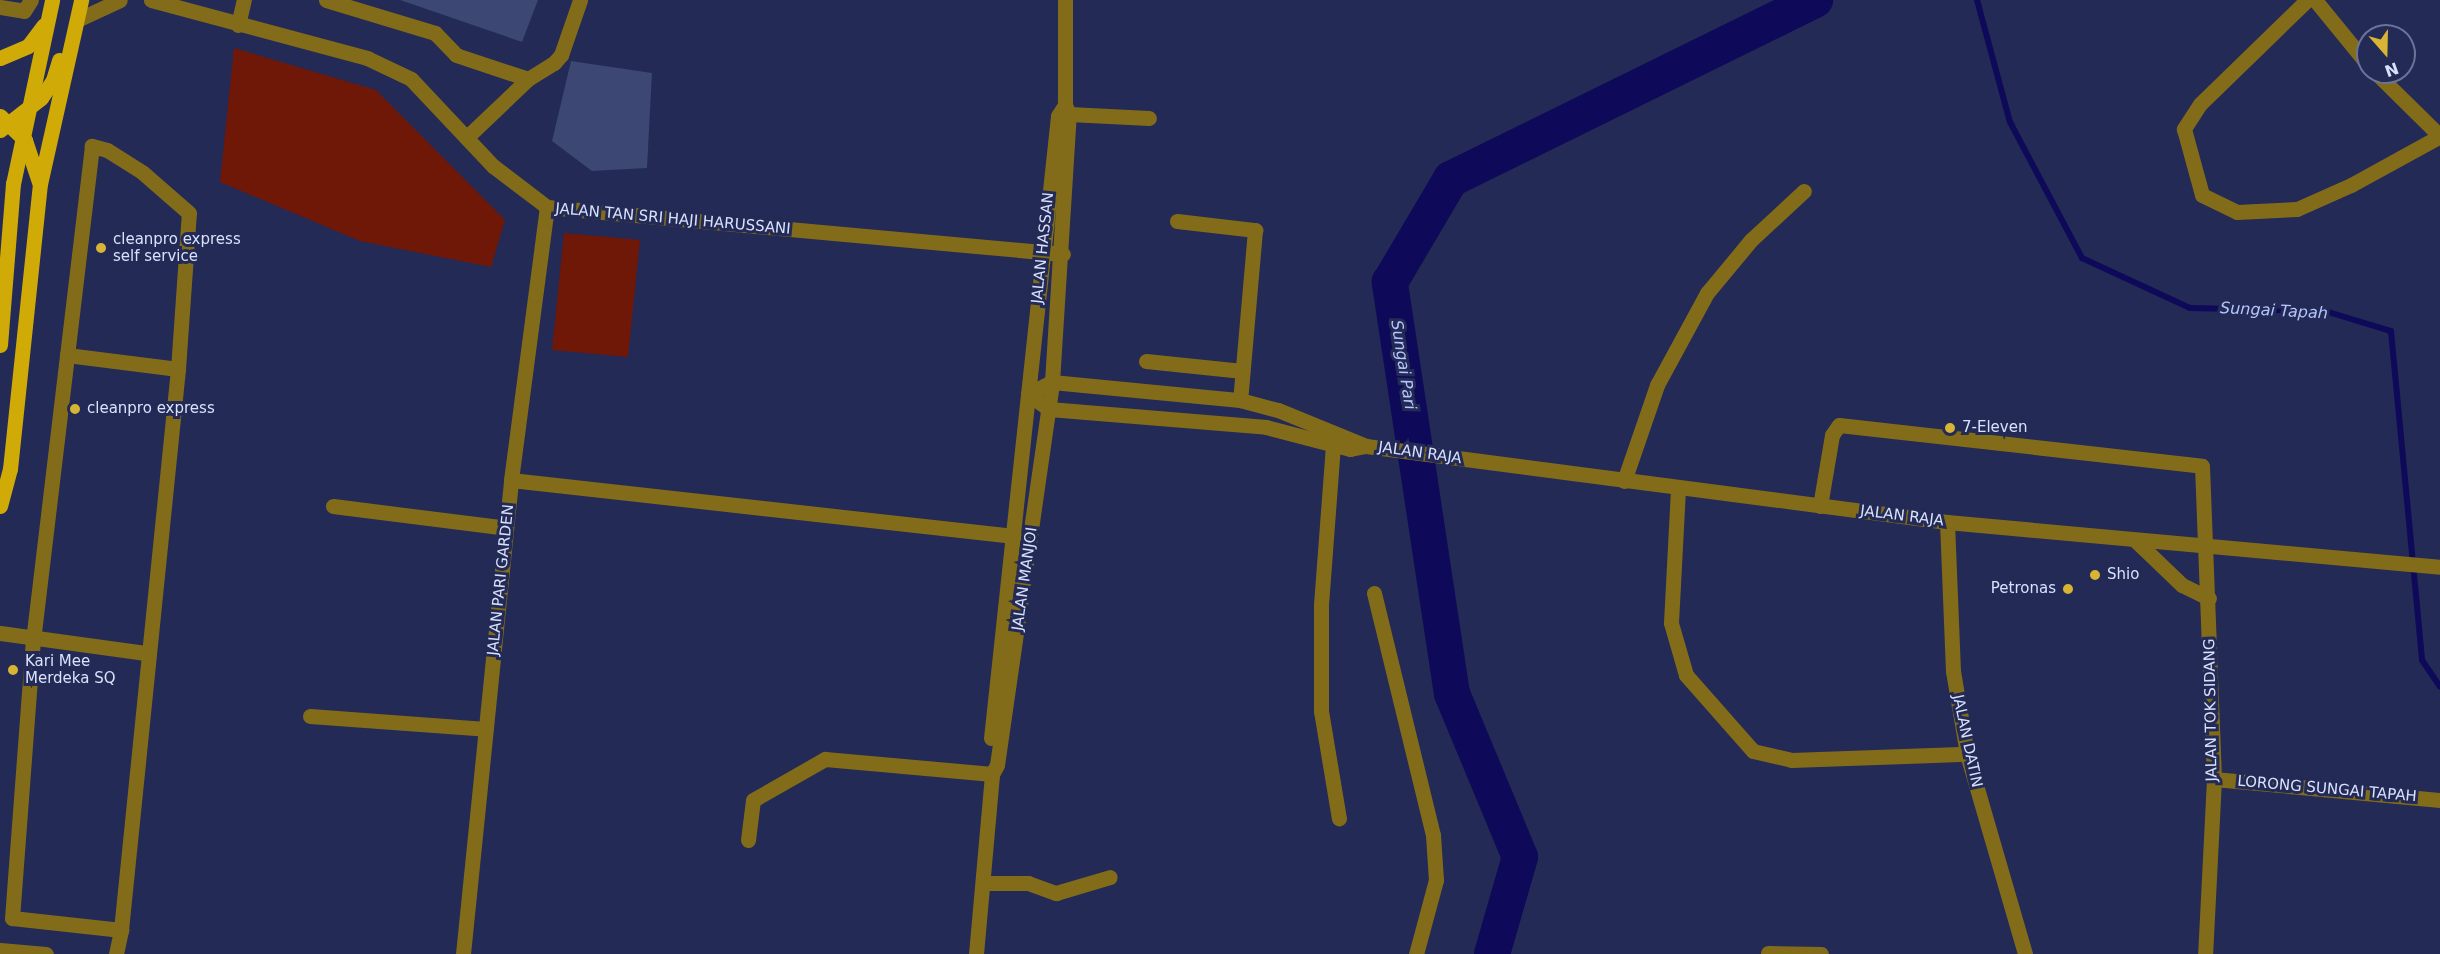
<!DOCTYPE html>
<html>
<head>
<meta charset="utf-8">
<style>
	body { margin:0 }
	#map { position:relative; width:2440px; height:954px; overflow:hidden; background:#222a55; font-family:"DejaVu Sans",sans-serif }
	div>[style] { position:absolute }
	.green>* { inset:0; background:#701808 }
	.stream>* { height:6px; margin:-3px; padding:0 3px; transform-origin:3px; border-radius:3px; background:#0f0959 }
	.river>* { height:36px; margin:-18px; padding:0 18px; transform-origin:18px; border-radius:18px; background:#0f0959 }
	.building>* { inset:0; background:#3c4774 }
	.minor>* { height:15px; margin:-7.5px; padding:0 7.5px; transform-origin:7.5px; border-radius:7.5px; background:#836c19 }
	.major>* { height:15px; margin:-7.5px; padding:0 7.5px; transform-origin:7.5px; border-radius:7.5px; background:#d0aa07 }
	.dots>* { width:16px; height:16px; translate:-50% -50%; box-sizing:border-box; border:3px solid #222a55; border-radius:50% }
	span { translate:-50% -50%; white-space:nowrap; text-align:center; line-height:1.15; -webkit-text-stroke:6px #222a55; paint-order:stroke }
	.street-label { font-size:15px; color:#d9e1fd }
	.poi-label { font-size:15px; color:#d9e1fd }
	.left { translate:0 -50%; text-align:left }
	.right { translate:-100% -50%; text-align:right }
	.water-label { font-size:16px; color:#b6c5fb; font-style:italic }
	.north { position:absolute; left:2356px; top:24px; width:60px; height:60px; box-sizing:border-box; background:#222a55; border:2px solid #6b7398; border-radius:50%; rotate:160deg; font-size:16px; font-weight:700; line-height:24px; text-align:center; color:#d9e1fd }
	.north::after { content:''; display:block; margin:auto; width:21px; height:27px; background:#d8b434; clip-path:polygon(50% 0,100% 100%,50% 72%,0 100%) }
</style>
</head>
<body>
<div id="map">
	<div class="green">
		<div style="clip-path:polygon(234px 48px,376px 90px,505px 220px,491px 267px,360px 241px,220px 182px)"></div>
		<div style="clip-path:polygon(564px 233px,640px 240px,628px 357px,552px 350px)"></div>
	</div>
	<div class="stream">
		<div style="left:1977px;top:0;width:126px;rotate:74.9deg"></div>
		<div style="left:2010px;top:122px;width:154px;rotate:62.1deg"></div>
		<div style="left:2082px;top:258px;width:119px;rotate:24.8deg"></div>
		<div style="left:2190px;top:308px;width:135px;rotate:1.3deg"></div>
		<div style="left:2325px;top:311px;width:69px;rotate:16.9deg"></div>
		<div style="left:2391px;top:331px;width:330px;rotate:84.6deg"></div>
		<div style="left:2422px;top:660px;width:32px;rotate:56deg"></div>
	</div>
	<div class="river">
		<div style="left:1492px;top:954px;width:101px;rotate:-73.9deg"></div>
		<div style="left:1520px;top:857px;width:177px;rotate:-112.6deg"></div>
		<div style="left:1452px;top:694px;width:417px;rotate:-98.6deg"></div>
		<div style="left:1390px;top:282px;width:120px;rotate:-59.4deg"></div>
		<div style="left:1451px;top:179px;width:406px;rotate:-26.2deg"></div>
	</div>
	<div class="building">
		<div style="clip-path:polygon(400px 0,538px 0,522px 42px)"></div>
		<div style="clip-path:polygon(571px 61px,652px 73px,647px 168px,592px 171px,552px 141px)"></div>
	</div>
	<div class="minor">
		<div style="left:151px;top:0;width:224px;rotate:15deg"></div>
		<div style="left:367px;top:58px;width:49px;rotate:25.5deg"></div>
		<div style="left:411px;top:79px;width:120px;rotate:46.7deg"></div>
		<div style="left:493px;top:166px;width:68px;rotate:37.2deg"></div>
		<div style="left:547px;top:207px;width:518px;rotate:5.2deg"></div>
		<div style="left:326px;top:0;width:114px;rotate:16.8deg"></div>
		<div style="left:435px;top:33px;width:30px;rotate:46deg"></div>
		<div style="left:456px;top:55px;width:76px;rotate:18.4deg"></div>
		<div style="left:2307px;top:0;width:149px;rotate:135.8deg"></div>
		<div style="left:2200px;top:104px;width:30px;rotate:123deg"></div>
		<div style="left:2184px;top:129px;width:68px;rotate:74.7deg"></div>
		<div style="left:2202px;top:195px;width:39px;rotate:26deg"></div>
		<div style="left:2237px;top:212px;width:60px;rotate:-2.9deg"></div>
		<div style="left:2297px;top:209px;width:59px;rotate:-24deg"></div>
		<div style="left:2351px;top:185px;width:102px;rotate:-28.8deg"></div>
		<div style="left:2315px;top:0;width:84px;rotate:50.8deg"></div>
		<div style="left:0;top:7px;width:24px;rotate:9deg"></div>
		<div style="left:24px;top:11px;width:13px;rotate:-58deg"></div>
		<div style="left:77px;top:20px;width:47px;rotate:-24.9deg"></div>
		<div style="left:238px;top:25px;width:26px;rotate:-77deg"></div>
		<div style="left:2375px;top:72px;width:91px;rotate:44.6deg"></div>
		<div style="left:1069px;top:114px;width:80px;rotate:2.9deg"></div>
		<div style="left:467px;top:137px;width:84px;rotate:-43.6deg"></div>
		<div style="left:528px;top:79px;width:31px;rotate:-32deg"></div>
		<div style="left:554px;top:63px;width:11px;rotate:-49deg"></div>
		<div style="left:561px;top:55px;width:58px;rotate:-70.9deg"></div>
		<div style="left:1177px;top:221px;width:79px;rotate:6.6deg"></div>
		<div style="left:1255px;top:230px;width:171px;rotate:95deg"></div>
		<div style="left:67px;top:355px;width:112px;rotate:7.2deg"></div>
		<div style="left:1146px;top:361px;width:97px;rotate:5.9deg"></div>
		<div style="left:1028px;top:394px;width:27px;rotate:-27deg"></div>
		<div style="left:1052px;top:382px;width:189px;rotate:5.5deg"></div>
		<div style="left:1240px;top:400px;width:39px;rotate:15deg"></div>
		<div style="left:1278px;top:410px;width:95px;rotate:22.2deg"></div>
		<div style="left:1366px;top:446px;width:586px;rotate:7.45deg"></div>
		<div style="left:1947px;top:522px;width:495px;rotate:5.2deg"></div>
		<div style="left:1028px;top:394px;width:26px;rotate:36deg"></div>
		<div style="left:1049px;top:409px;width:218px;rotate:4.7deg"></div>
		<div style="left:1266px;top:427px;width:87px;rotate:14.7deg"></div>
		<div style="left:1350px;top:449px;width:16px;rotate:-11deg"></div>
		<div style="left:1333px;top:445px;width:161px;rotate:94.3deg"></div>
		<div style="left:1321px;top:606px;width:105px;rotate:90deg"></div>
		<div style="left:1321px;top:711px;width:109px;rotate:80.5deg"></div>
		<div style="left:511px;top:480px;width:506px;rotate:6.35deg"></div>
		<div style="left:1624px;top:481px;width:102px;rotate:-71deg"></div>
		<div style="left:1657px;top:385px;width:105px;rotate:-61.5deg"></div>
		<div style="left:1707px;top:293px;width:69px;rotate:-50.3deg"></div>
		<div style="left:1751px;top:240px;width:72px;rotate:-42.8deg"></div>
		<div style="left:1678px;top:489px;width:134px;rotate:93deg"></div>
		<div style="left:1671px;top:623px;width:54px;rotate:73.9deg"></div>
		<div style="left:1686px;top:675px;width:101px;rotate:48.6deg"></div>
		<div style="left:1753px;top:751px;width:39px;rotate:13deg"></div>
		<div style="left:1791px;top:760px;width:176px;rotate:-2deg"></div>
		<div style="left:333px;top:506px;width:174px;rotate:7.2deg"></div>
		<div style="left:1820px;top:506px;width:72px;rotate:-80.4deg"></div>
		<div style="left:1832px;top:435px;width:12px;rotate:-55deg"></div>
		<div style="left:1839px;top:425px;width:365px;rotate:6.4deg"></div>
		<div style="left:2202px;top:466px;width:313px;rotate:87.8deg"></div>
		<div style="left:2214px;top:779px;width:175px;rotate:92.9deg"></div>
		<div style="left:1947px;top:522px;width:149px;rotate:87.7deg"></div>
		<div style="left:1953px;top:671px;width:84px;rotate:80.4deg"></div>
		<div style="left:1967px;top:754px;width:208px;rotate:73.8deg"></div>
		<div style="left:2135px;top:540px;width:65px;rotate:43.8deg"></div>
		<div style="left:2182px;top:585px;width:30px;rotate:26deg"></div>
		<div style="left:1374px;top:593px;width:249px;rotate:76.3deg"></div>
		<div style="left:1433px;top:835px;width:45px;rotate:86.2deg"></div>
		<div style="left:1436px;top:880px;width:77px;rotate:105.1deg"></div>
		<div style="left:0;top:633px;width:147px;rotate:7.8deg"></div>
		<div style="left:310px;top:716px;width:176px;rotate:4.2deg"></div>
		<div style="left:991px;top:738px;width:626px;rotate:-83.85deg"></div>
		<div style="left:1058px;top:116px;width:13px;rotate:-58deg"></div>
		<div style="left:2214px;top:779px;width:227px;rotate:5.3deg"></div>
		<div style="left:748px;top:840px;width:40px;rotate:-82.9deg"></div>
		<div style="left:753px;top:800px;width:83px;rotate:-29.7deg"></div>
		<div style="left:825px;top:759px;width:168px;rotate:5.1deg"></div>
		<div style="left:983px;top:883px;width:45px"></div>
		<div style="left:1028px;top:883px;width:30px;rotate:20deg"></div>
		<div style="left:1056px;top:893px;width:56px;rotate:-16.5deg"></div>
		<div style="left:0;top:950px;width:46px;rotate:5deg"></div>
		<div style="left:1768px;top:953px;width:53px;rotate:1.1deg"></div>
		<div style="left:116px;top:954px;width:25px;rotate:-78deg"></div>
		<div style="left:121px;top:930px;width:564px;rotate:-84.2deg"></div>
		<div style="left:178px;top:369px;width:156px;rotate:-86deg"></div>
		<div style="left:189px;top:213px;width:62px;rotate:-138.9deg"></div>
		<div style="left:142px;top:172px;width:41px;rotate:-147.8deg"></div>
		<div style="left:107px;top:150px;width:16px;rotate:-165deg"></div>
		<div style="left:92px;top:146px;width:497px;rotate:96.8deg"></div>
		<div style="left:33px;top:639px;width:280px;rotate:94.3deg"></div>
		<div style="left:12px;top:918px;width:110px;rotate:6.3deg"></div>
		<div style="left:463px;top:954px;width:476px;rotate:-84.2deg"></div>
		<div style="left:511px;top:480px;width:275px;rotate:-82.5deg"></div>
		<div style="left:976px;top:954px;width:181px;rotate:-84.9deg"></div>
		<div style="left:992px;top:774px;width:10px;rotate:-61deg"></div>
		<div style="left:997px;top:765px;width:387px;rotate:-81.8deg"></div>
		<div style="left:1052px;top:382px;width:269px;rotate:-86.4deg"></div>
		<div style="left:1069px;top:114px;width:10px;rotate:-114deg"></div>
		<div style="left:1065px;top:105px;width:105px;rotate:-90deg"></div>
	</div>
	<div class="major">
		<div style="left:0;top:58px;width:30px;rotate:-23deg"></div>
		<div style="left:28px;top:46px;width:26px;rotate:-53deg"></div>
		<div style="left:0;top:116px;width:35px;rotate:44deg"></div>
		<div style="left:25px;top:140px;width:44px;rotate:71.6deg"></div>
		<div style="left:0;top:130px;width:52px;rotate:-38deg"></div>
		<div style="left:41px;top:98px;width:22px;rotate:-56deg"></div>
		<div style="left:53px;top:80px;width:21px;rotate:-73deg"></div>
		<div style="left:0;top:345px;width:162px;rotate:-85.4deg"></div>
		<div style="left:13px;top:184px;width:188px;rotate:-78deg"></div>
		<div style="left:0;top:506px;width:38px;rotate:-75deg"></div>
		<div style="left:10px;top:469px;width:287px;rotate:-84deg"></div>
		<div style="left:40px;top:184px;width:189px;rotate:-77.4deg"></div>
	</div>
	<div class="dots">
		<div style="left:101px;top:248px;background:#d8b434"></div>
		<div style="left:75px;top:409px;background:#d8b434"></div>
		<div style="left:1950px;top:428px;background:#d8b434"></div>
		<div style="left:2095px;top:575px;background:#d8b434"></div>
		<div style="left:2068px;top:589px;background:#d8b434"></div>
		<div style="left:13px;top:670px;background:#d8b434"></div>
	</div>
	<div class="street-label">
		<span style="left:673px;top:219px;rotate:5deg">JALAN TAN SRI HAJI HARUSSANI</span>
		<span style="left:1043px;top:248px;rotate:-84deg">JALAN HASSAN</span>
		<span style="left:1420px;top:453px;rotate:8deg">JALAN RAJA</span>
		<span style="left:1902px;top:516px;rotate:7deg">JALAN RAJA</span>
		<span style="left:1025px;top:579px;rotate:-82deg">JALAN MANJOI</span>
		<span style="left:501px;top:580px;rotate:-84deg">JALAN PARI GARDEN</span>
		<span style="left:2211px;top:710px;rotate:-91deg">JALAN TOK SIDANG</span>
		<span style="left:1967px;top:741px;rotate:78deg">JALAN DATIN</span>
		<span style="left:2327px;top:789px;rotate:5deg">LORONG SUNGAI TAPAH</span>
	</div>
	<div class="poi-label">
		<span class="left" style="left:113px;top:248px">cleanpro express<br>self service</span>
		<span class="left" style="left:87px;top:409px">cleanpro express</span>
		<span class="left" style="left:1962px;top:428px">7-Eleven</span>
		<span class="left" style="left:2107px;top:575px">Shio</span>
		<span class="right" style="left:2056px;top:589px">Petronas</span>
		<span class="left" style="left:25px;top:670px">Kari Mee<br>Merdeka SQ</span>
	</div>
	<div class="water-label">
		<span style="left:2274px;top:311px;rotate:3deg">Sungai Tapah</span>
		<span style="left:1403px;top:365px;rotate:81deg">Sungai Pari</span>
	</div>
	<div class="north">N</div>
</div>
</body>
</html>
